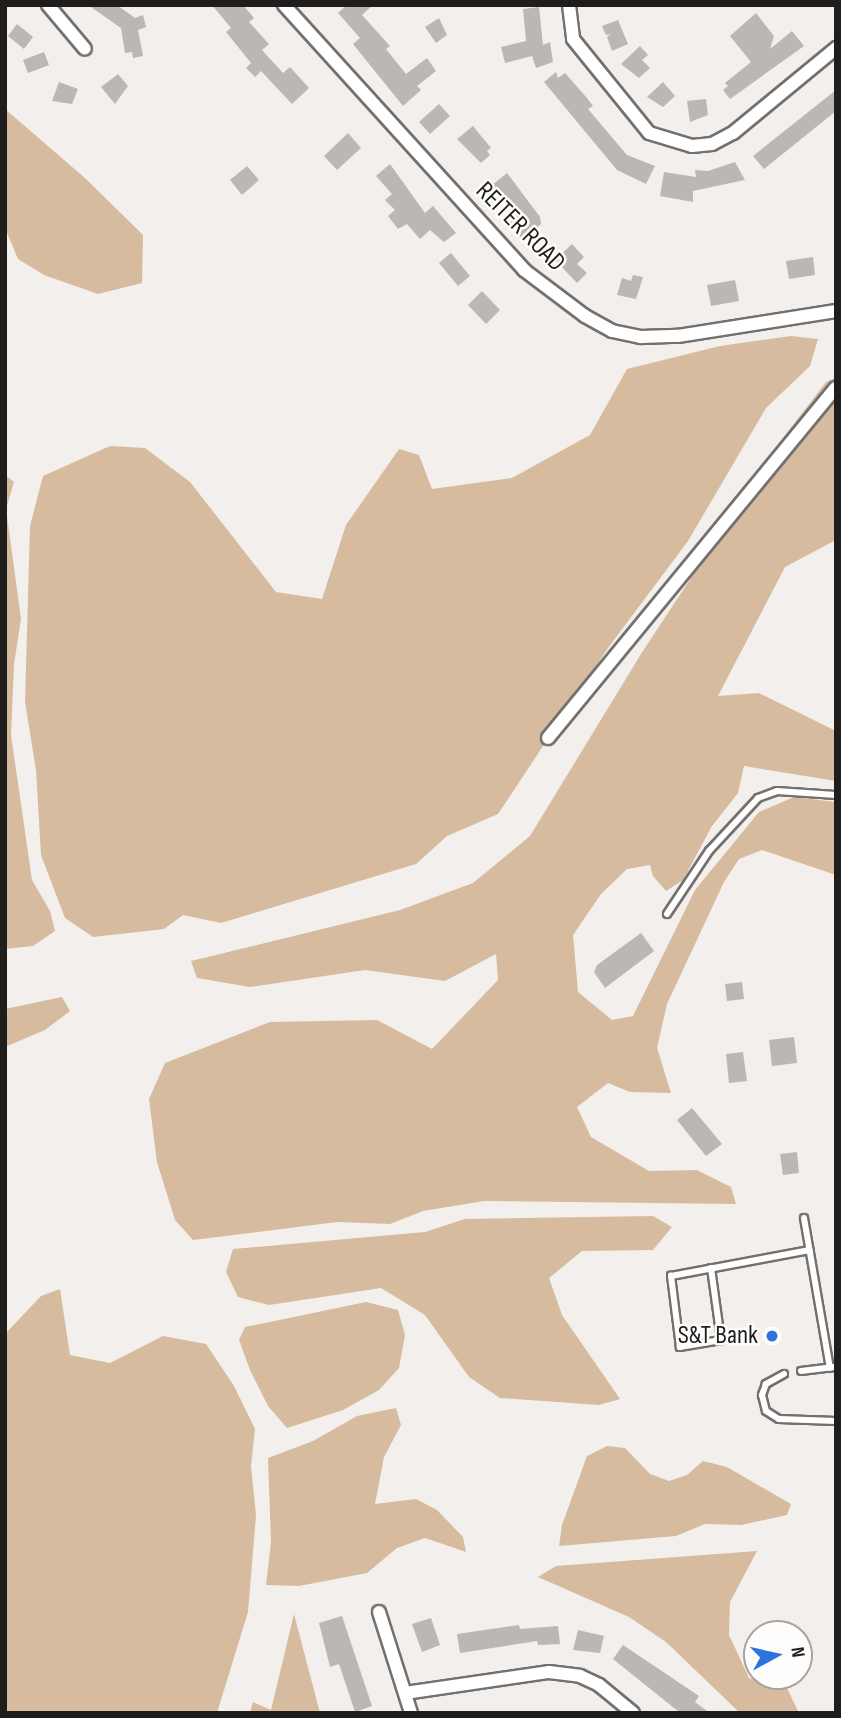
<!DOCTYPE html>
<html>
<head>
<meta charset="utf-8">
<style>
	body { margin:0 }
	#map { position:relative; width:841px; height:1718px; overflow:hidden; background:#f2efec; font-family:"Sofia Sans Condensed",sans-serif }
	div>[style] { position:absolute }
	.green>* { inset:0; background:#d6bb9f }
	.building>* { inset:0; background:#bab7b4 }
	.roads { filter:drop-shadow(2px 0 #73706e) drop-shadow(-2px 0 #73706e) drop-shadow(0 2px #73706e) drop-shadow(0 -2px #73706e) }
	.lane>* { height:6px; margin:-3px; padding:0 3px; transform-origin:3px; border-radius:3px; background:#fff }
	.street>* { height:12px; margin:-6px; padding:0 6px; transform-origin:6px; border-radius:6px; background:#fff }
	.dots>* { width:19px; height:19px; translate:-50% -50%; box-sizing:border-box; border:4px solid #fffdfb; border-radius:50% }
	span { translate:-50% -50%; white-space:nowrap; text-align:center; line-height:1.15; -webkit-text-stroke:5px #fffdfb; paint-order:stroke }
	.street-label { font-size:26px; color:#1f1e1c }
	.poi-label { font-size:26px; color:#1f1e1c }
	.right { translate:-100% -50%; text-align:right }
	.frame { position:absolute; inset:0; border:7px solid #1f1e1c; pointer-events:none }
	.north { position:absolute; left:743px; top:1620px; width:70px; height:70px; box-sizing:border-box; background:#fffdfb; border:2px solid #a5a4a2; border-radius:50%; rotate:82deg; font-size:19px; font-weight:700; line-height:28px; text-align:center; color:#1f1e1c }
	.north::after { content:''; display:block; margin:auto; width:24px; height:32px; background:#2d72df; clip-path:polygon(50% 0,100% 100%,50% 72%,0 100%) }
</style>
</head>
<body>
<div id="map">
	<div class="green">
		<div style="clip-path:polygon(5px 109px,85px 178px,143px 235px,142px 283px,98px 294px,44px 275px,18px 259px,5px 228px)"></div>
		<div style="clip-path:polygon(791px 336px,818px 339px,810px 366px,766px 408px,688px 541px,608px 648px,498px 814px,447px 836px,416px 864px,221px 923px,183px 915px,164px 929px,93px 937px,65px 918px,41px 855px,36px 770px,25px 702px,30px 526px,43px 476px,110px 446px,145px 448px,190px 482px,276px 592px,322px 599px,346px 525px,399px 449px,419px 455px,432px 489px,512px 478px,590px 435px,627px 369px,720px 346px)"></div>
		<div style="clip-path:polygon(836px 378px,836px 540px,785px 567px,718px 696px,759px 693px,836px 731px,836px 781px,744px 766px,738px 793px,712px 826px,683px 880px,666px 891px,653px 876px,650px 865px,627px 869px,601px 894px,573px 935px,578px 992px,612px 1020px,633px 1016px,695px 890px,759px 812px,794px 797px,836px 802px,836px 875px,762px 850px,739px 859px,724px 882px,667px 1004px,657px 1048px,671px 1093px,630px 1092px,608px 1083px,577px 1107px,591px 1137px,649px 1171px,697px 1170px,731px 1187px,736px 1204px,484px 1201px,423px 1211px,390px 1224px,337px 1222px,193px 1240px,175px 1220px,157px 1162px,149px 1099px,165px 1063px,270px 1022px,377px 1020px,432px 1049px,498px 980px,496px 954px,445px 981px,365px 970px,250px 987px,197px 978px,191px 961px,400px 910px,473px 883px,530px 836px,641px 654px,783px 438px,826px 382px)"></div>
		<div style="clip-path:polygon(5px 475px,14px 482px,6px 509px,21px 619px,14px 664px,11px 735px,32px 880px,50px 911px,55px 931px,33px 946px,5px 949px)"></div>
		<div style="clip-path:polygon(62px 997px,70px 1011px,45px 1030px,5px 1047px,5px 1009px)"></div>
		<div style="clip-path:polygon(653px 1216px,672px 1227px,653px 1250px,582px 1251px,549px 1278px,562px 1315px,620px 1399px,599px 1405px,500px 1398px,469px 1377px,425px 1315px,381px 1288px,269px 1305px,238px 1297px,226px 1272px,233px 1249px,425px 1232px,465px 1219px)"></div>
		<div style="clip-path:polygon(60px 1289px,70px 1355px,110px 1363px,163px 1336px,206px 1344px,234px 1386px,255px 1429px,251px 1466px,256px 1515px,248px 1612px,217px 1713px,5px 1713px,5px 1334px,41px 1296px)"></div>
		<div style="clip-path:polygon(366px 1302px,398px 1310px,405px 1335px,399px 1368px,379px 1390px,343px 1410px,287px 1428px,268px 1406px,250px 1370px,239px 1340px,245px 1327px)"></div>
		<div style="clip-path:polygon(396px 1408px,401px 1425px,384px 1457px,375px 1504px,416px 1499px,437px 1510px,463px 1537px,466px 1552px,425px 1538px,397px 1548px,367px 1573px,299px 1586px,266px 1585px,271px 1542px,268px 1458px,313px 1441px,357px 1416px)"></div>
		<div style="clip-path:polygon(607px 1446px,625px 1448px,650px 1474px,669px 1481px,687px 1475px,703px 1461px,727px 1467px,791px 1504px,787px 1515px,741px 1525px,705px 1524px,676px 1536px,559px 1546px,562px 1525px,587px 1456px)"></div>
		<div style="clip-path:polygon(757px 1551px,730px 1602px,729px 1635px,749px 1678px,787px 1688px,799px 1713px,740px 1713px,666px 1642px,629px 1617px,538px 1577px,556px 1566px)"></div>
		<div style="clip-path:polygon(294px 1614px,320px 1713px,250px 1713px,253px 1702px,271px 1710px)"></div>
	</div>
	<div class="building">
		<div style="clip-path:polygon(88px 5px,117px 5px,135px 18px,143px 15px,146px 27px,138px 30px,143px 56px,133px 58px,132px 52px,125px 53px,121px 28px)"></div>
		<div style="clip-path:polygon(212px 5px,243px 5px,254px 18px,249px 22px,269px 44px,262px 50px,283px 73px,290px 67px,309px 88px,292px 104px,261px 71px,255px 77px,246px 68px,251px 63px,226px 32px,231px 28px)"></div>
		<div style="clip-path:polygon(347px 5px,373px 5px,362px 15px,390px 46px,386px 49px,406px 74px,427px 58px,436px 71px,417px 86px,421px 90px,403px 106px,353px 44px,360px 38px,338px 13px)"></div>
		<div style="clip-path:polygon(539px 7px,543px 45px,550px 42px,553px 62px,536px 68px,532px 56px,505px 63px,501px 47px,526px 41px,523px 9px)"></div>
		<div style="clip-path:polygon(756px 13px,774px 36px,770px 49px,792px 31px,804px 46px,730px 99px,723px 90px,728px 86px,725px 83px,751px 62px,730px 36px)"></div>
		<div style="clip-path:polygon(439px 18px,447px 35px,436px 43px,425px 27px)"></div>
		<div style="clip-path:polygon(618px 20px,628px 44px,612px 51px,607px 37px,611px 34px,606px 35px,602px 26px)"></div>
		<div style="clip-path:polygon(17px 24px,33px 37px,24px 49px,8px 36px)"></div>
		<div style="clip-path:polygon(640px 46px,648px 55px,642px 60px,650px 68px,639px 78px,621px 64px)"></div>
		<div style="clip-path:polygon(44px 52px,49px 65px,28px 73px,23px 60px)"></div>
		<div style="clip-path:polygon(556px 72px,558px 78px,565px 73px,587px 98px,593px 106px,588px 109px,627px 155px,655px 166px,646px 184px,617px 170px,544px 82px)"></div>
		<div style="clip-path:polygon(118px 74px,128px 86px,115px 104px,101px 87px)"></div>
		<div style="clip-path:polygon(59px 82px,78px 89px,72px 104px,52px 101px)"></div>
		<div style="clip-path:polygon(663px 82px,675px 96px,663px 107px,647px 97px)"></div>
		<div style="clip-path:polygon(836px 90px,836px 111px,764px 169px,753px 156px)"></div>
		<div style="clip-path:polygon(706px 99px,708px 115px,690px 122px,687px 101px)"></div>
		<div style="clip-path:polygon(439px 104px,450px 116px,430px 134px,419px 122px)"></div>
		<div style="clip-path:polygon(473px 126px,491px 148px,487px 151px,490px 155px,481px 163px,457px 139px)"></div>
		<div style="clip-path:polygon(348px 133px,361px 148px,337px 170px,324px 156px)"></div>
		<div style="clip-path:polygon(735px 162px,745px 180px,693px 191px,693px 202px,660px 196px,664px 172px,696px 177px,695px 170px,708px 171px)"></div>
		<div style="clip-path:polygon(390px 164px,425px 213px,433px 206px,456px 233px,444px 242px,430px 230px,420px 239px,407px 224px,398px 229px,388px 216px,395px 210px,385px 200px,392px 194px,376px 176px)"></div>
		<div style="clip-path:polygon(247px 166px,259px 180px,242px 195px,230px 180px)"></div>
		<div style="clip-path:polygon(507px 173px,540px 217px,541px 224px,523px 240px,512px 228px,511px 221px,516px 216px,491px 186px)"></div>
		<div style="clip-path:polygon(572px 244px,584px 257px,577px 264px,587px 273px,577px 283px,555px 260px)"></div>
		<div style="clip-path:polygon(451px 253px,470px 276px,458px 286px,439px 263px)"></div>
		<div style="clip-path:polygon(813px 257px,815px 275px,789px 279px,786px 261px)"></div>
		<div style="clip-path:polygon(633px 275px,643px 277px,636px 299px,617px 295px,622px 278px,631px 281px)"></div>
		<div style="clip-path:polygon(735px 280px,739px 301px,711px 306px,707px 285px)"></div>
		<div style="clip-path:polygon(482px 291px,500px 310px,486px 324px,468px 305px)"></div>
		<div style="clip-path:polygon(641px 933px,654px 951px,605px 988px,594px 972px,597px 965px)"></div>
		<div style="clip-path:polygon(742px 982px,744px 999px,727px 1001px,725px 984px)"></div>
		<div style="clip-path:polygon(794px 1037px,797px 1063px,772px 1066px,769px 1040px)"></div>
		<div style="clip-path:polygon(743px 1052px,747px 1081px,729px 1083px,726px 1054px)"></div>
		<div style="clip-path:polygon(692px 1108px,722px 1144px,706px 1156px,677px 1120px)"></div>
		<div style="clip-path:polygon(797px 1152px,799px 1173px,783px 1175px,780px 1154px)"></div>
		<div style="clip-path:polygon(342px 1616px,372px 1706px,355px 1712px,339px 1664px,330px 1667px,319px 1623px)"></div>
		<div style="clip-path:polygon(431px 1618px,440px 1645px,422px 1652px,412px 1624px)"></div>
		<div style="clip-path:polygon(519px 1625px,520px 1629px,558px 1626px,560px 1644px,538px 1645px,537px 1641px,460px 1653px,457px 1634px)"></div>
		<div style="clip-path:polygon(578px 1630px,604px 1636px,600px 1653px,573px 1650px)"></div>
		<div style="clip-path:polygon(623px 1645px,699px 1696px,695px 1702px,710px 1713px,681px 1713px,674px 1708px,613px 1659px)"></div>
	</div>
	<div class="roads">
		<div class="lane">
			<div style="left:667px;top:914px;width:76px;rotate:-56.3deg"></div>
			<div style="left:709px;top:851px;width:72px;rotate:-47.2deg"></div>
			<div style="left:758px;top:798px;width:20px;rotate:-20deg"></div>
			<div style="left:777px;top:791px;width:59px;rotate:3.9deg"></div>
			<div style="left:804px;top:1218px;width:152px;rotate:80.2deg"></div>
			<div style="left:711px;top:1268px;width:73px;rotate:82.1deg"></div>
			<div style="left:721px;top:1340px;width:42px;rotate:170.3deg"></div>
			<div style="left:680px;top:1347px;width:72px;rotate:-97.2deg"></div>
			<div style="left:671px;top:1276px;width:141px;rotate:-10.6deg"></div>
			<div style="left:801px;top:1371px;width:35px;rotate:-7deg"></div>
			<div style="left:784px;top:1374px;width:21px;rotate:151deg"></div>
			<div style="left:766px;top:1384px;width:12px;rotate:110deg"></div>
			<div style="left:762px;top:1395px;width:16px;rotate:76deg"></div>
			<div style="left:766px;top:1411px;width:15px;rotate:32deg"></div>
			<div style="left:779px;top:1419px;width:57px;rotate:2deg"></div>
		</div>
		<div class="street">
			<div style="left:48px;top:5px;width:57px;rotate:49.9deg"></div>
			<div style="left:284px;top:5px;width:358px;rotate:47.8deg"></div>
			<div style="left:524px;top:270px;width:76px;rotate:37deg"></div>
			<div style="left:585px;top:316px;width:31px;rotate:29deg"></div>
			<div style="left:612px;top:331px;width:30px;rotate:12deg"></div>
			<div style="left:641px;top:337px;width:37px;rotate:-2deg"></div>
			<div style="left:678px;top:336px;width:160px;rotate:-9deg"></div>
			<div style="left:569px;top:5px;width:34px;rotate:83deg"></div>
			<div style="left:573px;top:39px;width:121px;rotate:51deg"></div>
			<div style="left:649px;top:133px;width:45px;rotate:16.8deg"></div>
			<div style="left:692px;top:146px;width:20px;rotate:-6deg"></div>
			<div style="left:712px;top:144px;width:24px;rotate:-28deg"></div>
			<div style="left:733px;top:133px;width:134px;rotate:-39.5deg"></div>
			<div style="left:548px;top:738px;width:453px;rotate:-50.6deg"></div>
			<div style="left:379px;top:1612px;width:106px;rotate:72.4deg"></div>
			<div style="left:405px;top:1693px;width:146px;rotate:-8.3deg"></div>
			<div style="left:549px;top:1672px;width:31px;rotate:7deg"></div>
			<div style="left:580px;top:1676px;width:21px;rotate:25deg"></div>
			<div style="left:599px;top:1685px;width:44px;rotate:39.5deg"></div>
		</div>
	</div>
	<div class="dots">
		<div style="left:772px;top:1336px;background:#2d72df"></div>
	</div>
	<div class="street-label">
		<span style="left:520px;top:227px;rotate:45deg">REITER ROAD</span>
	</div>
	<div class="poi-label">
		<span class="right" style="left:758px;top:1336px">S&amp;T Bank</span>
	</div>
	<div class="frame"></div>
	<div class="north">N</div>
</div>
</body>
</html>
